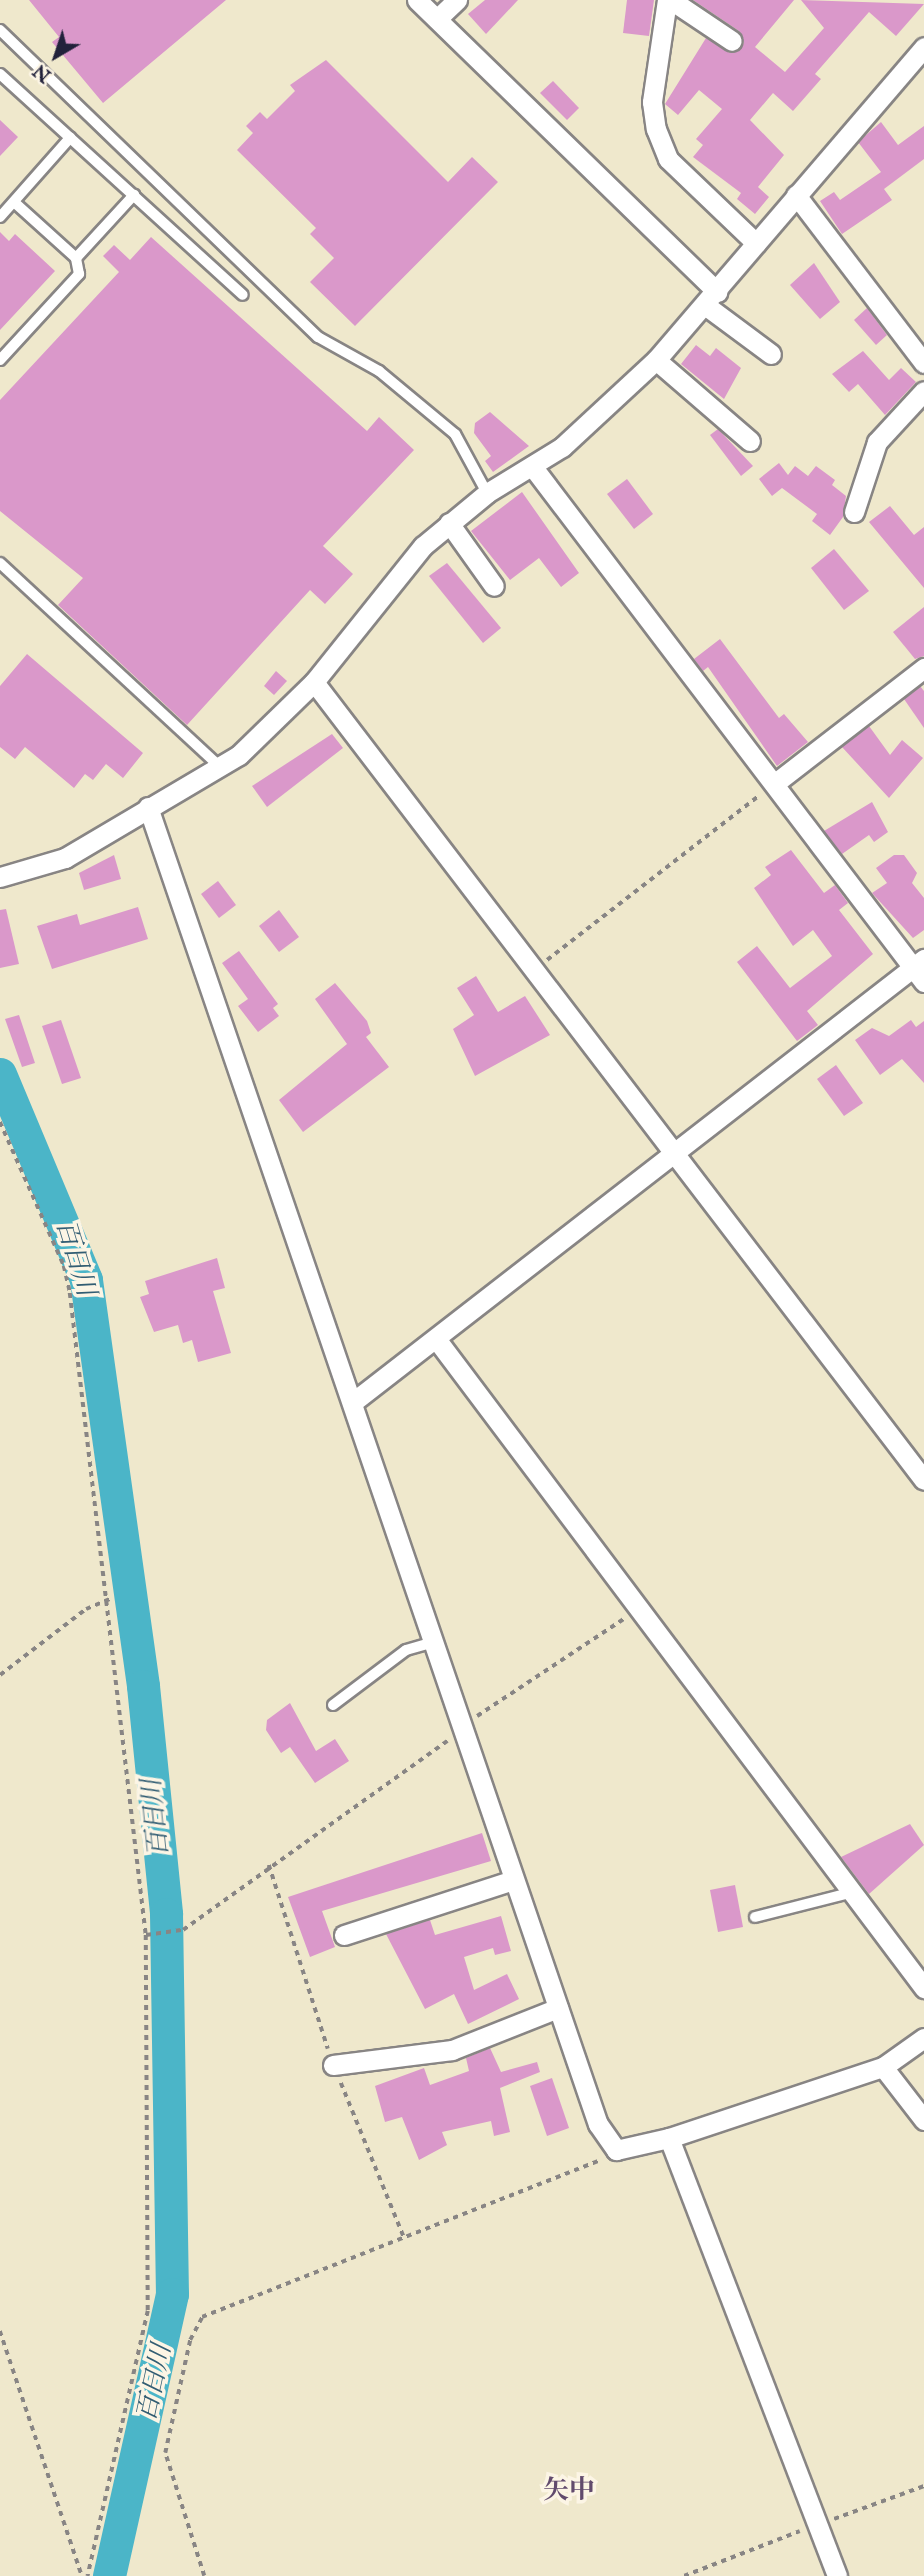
<!DOCTYPE html>
<html>
<head>
<meta charset="utf-8">
<style>
	body { margin:0 }
	#map { position:relative; width:924px; height:2576px; overflow:hidden; background:#efe8cc; font-family:"IM FELL English","Noto Serif JP",serif }
	div>[style] { position:absolute }
	.river>* { height:33px; margin:-16.5px; padding:0 16.5px; transform-origin:16.5px; border-radius:16.5px; background:#4bb5c8 }
	.building>* { inset:0; background:#da98ca }
	.path>* { height:3.5px; margin-top:-1.75px; transform-origin:0; background:repeating-linear-gradient(90deg,#888584 0 5px,transparent 0 10px) }
	.roads { filter:drop-shadow(2px 0 #888584) drop-shadow(-2px 0 #888584) drop-shadow(0 2px #888584) drop-shadow(0 -2px #888584) }
	.lane>* { height:10px; margin:-5px; padding:0 5px; transform-origin:5px; border-radius:5px; background:#fff }
	.street>* { height:19px; margin:-9.5px; padding:0 9.5px; transform-origin:9.5px; border-radius:9.5px; background:#fff }
	span { translate:-50% -50%; white-space:nowrap; text-align:center; line-height:1.15; -webkit-text-stroke:7px #fcf5e5; paint-order:stroke }
	.water-label { font-size:26px; color:#325d73; font-style:italic }
	.neighbourhood-label { font-size:26px; color:#624b6d; font-weight:700 }
	.north { position:absolute; left:21px; top:21px; width:70px; height:70px; -webkit-text-stroke:5px #fcf5e5; paint-order:stroke; rotate:219deg; font-size:19px; font-weight:700; line-height:28px; text-align:center; color:#22223b }
	.north::after { content:''; display:block; margin:auto; width:24px; height:32px; background:#22223b; clip-path:polygon(50% 0,100% 100%,50% 72%,0 100%) }
</style>
</head>
<body>
<div id="map">
	<div class="river">
		<div style="left:0;top:1074px;width:223px;rotate:67.3deg"></div>
		<div style="left:86px;top:1280px;width:410px;rotate:82deg"></div>
		<div style="left:143px;top:1686px;width:229px;rotate:84.2deg"></div>
		<div style="left:166px;top:1914px;width:380px;rotate:89.1deg"></div>
		<div style="left:172px;top:2294px;width:289px;rotate:102.6deg"></div>
	</div>
	<div class="building">
		<div style="clip-path:polygon(29px 0,226px 0,103px 103px,52px 42px,59px 37px)"></div>
		<div style="clip-path:polygon(485px 0,518px 0,486px 34px,468px 14px)"></div>
		<div style="clip-path:polygon(627px 0,654px 0,649px 36px,623px 33px)"></div>
		<div style="clip-path:polygon(693px 0,794px 0,755px 47px,785px 72px,824px 28px,801px 0,924px 4px,896px 36px,869px 12px,815px 74px,821px 79px,793px 111px,773px 93px,750px 120px,784px 155px,758px 187px,769px 197px,755px 214px,737px 199px,741px 193px,693px 157px,703px 145px,696px 139px,722px 109px,699px 90px,678px 115px,665px 104px,706px 38px,730px 53px,744px 43px,739px 31px)"></div>
		<div style="clip-path:polygon(326px 60px,448px 182px,472px 157px,498px 182px,355px 326px,310px 282px,334px 258px,310px 234px,316px 228px,237px 150px,253px 133px,246px 126px,260px 112px,267px 119px,295px 91px,290px 85px)"></div>
		<div style="clip-path:polygon(553px 81px,579px 108px,567px 120px,540px 93px)"></div>
		<div style="clip-path:polygon(0 120px,18px 137px,0 156px)"></div>
		<div style="clip-path:polygon(881px 122px,898px 145px,924px 126px,924px 159px,884px 189px,892px 200px,842px 234px,820px 201px,834px 192px,840px 200px,881px 172px,858px 142px)"></div>
		<div style="clip-path:polygon(0 232px,9px 241px,15px 234px,55px 271px,0 330px)"></div>
		<div style="clip-path:polygon(151px 237px,367px 431px,379px 417px,414px 450px,323px 546px,353px 574px,325px 604px,310px 590px,187px 725px,58px 605px,83px 578px,0 511px,0 400px,119px 272px,103px 256px,114px 245px,130px 260px)"></div>
		<div style="clip-path:polygon(814px 263px,840px 302px,820px 319px,790px 285px)"></div>
		<div style="clip-path:polygon(867px 308px,887px 335px,876px 345px,854px 320px)"></div>
		<div style="clip-path:polygon(696px 345px,710px 356px,716px 348px,741px 368px,724px 399px,681px 364px)"></div>
		<div style="clip-path:polygon(863px 351px,889px 380px,901px 368px,916px 382px,885px 415px,858px 384px,849px 392px,832px 374px)"></div>
		<div style="clip-path:polygon(490px 412px,529px 446px,493px 472px,485px 461px,491px 456px,474px 433px,475px 423px)"></div>
		<div style="clip-path:polygon(718px 429px,753px 466px,741px 476px,710px 435px)"></div>
		<div style="clip-path:polygon(779px 463px,788px 475px,795px 466px,808px 476px,816px 466px,835px 480px,832px 485px,846px 496px,843px 517px,830px 535px,812px 521px,817px 514px,782px 488px,772px 496px,759px 479px)"></div>
		<div style="clip-path:polygon(627px 479px,653px 514px,634px 529px,607px 494px)"></div>
		<div style="clip-path:polygon(522px 492px,579px 573px,561px 587px,539px 558px,510px 580px,471px 531px)"></div>
		<div style="clip-path:polygon(890px 506px,914px 535px,924px 527px,924px 588px,869px 522px)"></div>
		<div style="clip-path:polygon(834px 549px,869px 591px,844px 610px,811px 568px)"></div>
		<div style="clip-path:polygon(447px 563px,501px 628px,483px 643px,429px 576px)"></div>
		<div style="clip-path:polygon(924px 607px,924px 656px,915px 659px,893px 632px)"></div>
		<div style="clip-path:polygon(720px 639px,779px 718px,784px 714px,808px 742px,777px 766px,708px 667px,703px 671px,694px 659px)"></div>
		<div style="clip-path:polygon(27px 654px,143px 753px,123px 778px,106px 764px,93px 780px,85px 774px,74px 788px,25px 747px,15px 759px,0 747px,0 686px)"></div>
		<div style="clip-path:polygon(276px 671px,287px 681px,274px 695px,264px 686px)"></div>
		<div style="clip-path:polygon(920px 686px,924px 691px,924px 728px,904px 699px)"></div>
		<div style="clip-path:polygon(869px 726px,890px 755px,902px 740px,923px 758px,889px 798px,842px 747px)"></div>
		<div style="clip-path:polygon(332px 734px,343px 748px,267px 807px,252px 786px)"></div>
		<div style="clip-path:polygon(872px 802px,888px 832px,874px 842px,869px 835px,842px 854px,824px 831px)"></div>
		<div style="clip-path:polygon(791px 850px,824px 893px,835px 885px,848px 903px,839px 910px,873px 954px,807px 1011px,818px 1025px,797px 1041px,737px 962px,757px 946px,790px 988px,832px 956px,813px 930px,793px 946px,754px 888px,771px 875px,765px 867px)"></div>
		<div style="clip-path:polygon(114px 855px,121px 879px,84px 890px,79px 873px)"></div>
		<div style="clip-path:polygon(894px 855px,904px 855px,917px 873px,912px 883px,924px 898px,924px 930px,913px 938px,872px 893px,887px 883px,876px 868px)"></div>
		<div style="clip-path:polygon(218px 881px,236px 905px,219px 918px,201px 894px)"></div>
		<div style="clip-path:polygon(138px 907px,148px 939px,52px 969px,37px 926px,77px 914px,80px 925px)"></div>
		<div style="clip-path:polygon(6px 909px,19px 964px,0 968px,0 910px)"></div>
		<div style="clip-path:polygon(279px 910px,299px 937px,279px 952px,259px 926px)"></div>
		<div style="clip-path:polygon(239px 951px,278px 1004px,273px 1008px,279px 1016px,258px 1032px,238px 1006px,248px 999px,222px 963px)"></div>
		<div style="clip-path:polygon(476px 976px,498px 1012px,525px 996px,550px 1035px,475px 1076px,453px 1029px,474px 1015px,457px 988px)"></div>
		<div style="clip-path:polygon(335px 983px,367px 1021px,371px 1033px,366px 1037px,389px 1067px,303px 1132px,279px 1100px,347px 1044px,315px 999px)"></div>
		<div style="clip-path:polygon(19px 1015px,35px 1063px,22px 1067px,5px 1019px)"></div>
		<div style="clip-path:polygon(61px 1020px,81px 1078px,62px 1084px,42px 1026px)"></div>
		<div style="clip-path:polygon(911px 1020px,916px 1027px,924px 1021px,924px 1083px,902px 1059px,880px 1075px,855px 1040px,872px 1028px,889px 1036px)"></div>
		<div style="clip-path:polygon(836px 1065px,863px 1103px,844px 1116px,817px 1079px)"></div>
		<div style="clip-path:polygon(217px 1258px,225px 1288px,213px 1291px,231px 1353px,198px 1362px,192px 1340px,183px 1343px,178px 1325px,154px 1332px,140px 1297px,149px 1294px,145px 1281px)"></div>
		<div style="clip-path:polygon(290px 1703px,316px 1751px,335px 1739px,349px 1761px,315px 1783px,290px 1747px,281px 1753px,266px 1730px,267px 1720px)"></div>
		<div style="clip-path:polygon(910px 1824px,924px 1845px,869px 1894px,841px 1857px)"></div>
		<div style="clip-path:polygon(482px 1833px,491px 1861px,322px 1911px,335px 1947px,310px 1957px,288px 1897px)"></div>
		<div style="clip-path:polygon(735px 1885px,743px 1927px,718px 1932px,710px 1890px)"></div>
		<div style="clip-path:polygon(501px 1916px,511px 1951px,495px 1955px,493px 1948px,464px 1957px,474px 1990px,507px 1974px,519px 1999px,468px 2024px,454px 1994px,425px 2009px,386px 1934px,430px 1920px,435px 1935px)"></div>
		<div style="clip-path:polygon(490px 2048px,501px 2072px,537px 2062px,540px 2072px,500px 2088px,510px 2132px,494px 2136px,491px 2121px,442px 2132px,447px 2145px,419px 2160px,402px 2117px,385px 2122px,375px 2086px,424px 2068px,430px 2085px,469px 2071px,466px 2058px)"></div>
		<div style="clip-path:polygon(552px 2078px,569px 2128px,547px 2136px,530px 2086px)"></div>
	</div>
	<div class="path">
		<div style="left:547px;top:960px;width:269px;rotate:-37.8deg"></div>
		<div style="left:0;top:1122px;width:158px;rotate:66deg"></div>
		<div style="left:64px;top:1266px;width:28px;rotate:77deg"></div>
		<div style="left:70px;top:1293px;width:646px;rotate:83.25deg"></div>
		<div style="left:146px;top:1935px;width:376px;rotate:89.7deg"></div>
		<div style="left:148px;top:2311px;width:272px;rotate:102.8deg"></div>
		<div style="left:0;top:1675px;width:108px;rotate:-37.5deg"></div>
		<div style="left:86px;top:1609px;width:26px;rotate:-23deg"></div>
		<div style="left:477px;top:1716px;width:178px;rotate:-33.5deg"></div>
		<div style="left:269px;top:1865px;width:193px;rotate:72.2deg"></div>
		<div style="left:146px;top:1935px;width:37px;rotate:-8deg"></div>
		<div style="left:183px;top:1930px;width:325px;rotate:-35.6deg"></div>
		<div style="left:341px;top:2083px;width:166px;rotate:67.8deg"></div>
		<div style="left:0;top:2331px;width:258px;rotate:71.5deg"></div>
		<div style="left:834px;top:2519px;width:96px;rotate:-20.1deg"></div>
		<div style="left:204px;top:2576px;width:129px;rotate:-107.6deg"></div>
		<div style="left:165px;top:2453px;width:116px;rotate:-77.5deg"></div>
		<div style="left:190px;top:2340px;width:26px;rotate:-62deg"></div>
		<div style="left:202px;top:2317px;width:428px;rotate:-21.5deg"></div>
		<div style="left:684px;top:2576px;width:124px;rotate:-21.2deg"></div>
	</div>
	<div class="roads">
		<div class="lane">
			<div style="left:0;top:30px;width:442px;rotate:44deg"></div>
			<div style="left:318px;top:337px;width:70px;rotate:29.1deg"></div>
			<div style="left:379px;top:371px;width:99px;rotate:39.7deg"></div>
			<div style="left:455px;top:434px;width:67px;rotate:61.5deg"></div>
			<div style="left:0;top:74px;width:328px;rotate:42.3deg"></div>
			<div style="left:14px;top:202px;width:84px;rotate:42.1deg"></div>
			<div style="left:0;top:217px;width:106px;rotate:-48.5deg"></div>
			<div style="left:0;top:360px;width:117px;rotate:-47.4deg"></div>
			<div style="left:79px;top:274px;width:16px;rotate:-101deg"></div>
			<div style="left:76px;top:258px;width:86px;rotate:-47.4deg"></div>
			<div style="left:0;top:563px;width:299px;rotate:42.8deg"></div>
			<div style="left:333px;top:1705px;width:91px;rotate:-37deg"></div>
			<div style="left:406px;top:1650px;width:25px;rotate:-16deg"></div>
			<div style="left:755px;top:1917px;width:97px;rotate:-14.3deg"></div>
		</div>
		<div class="street">
			<div style="left:417px;top:0;width:419px;rotate:44.2deg"></div>
			<div style="left:667px;top:0;width:103px;rotate:98.4deg"></div>
			<div style="left:652px;top:102px;width:27px;rotate:82deg"></div>
			<div style="left:656px;top:129px;width:32px;rotate:68deg"></div>
			<div style="left:668px;top:159px;width:122px;rotate:43.7deg"></div>
			<div style="left:671px;top:0;width:73px;rotate:33.9deg"></div>
			<div style="left:437px;top:19px;width:28px;rotate:-44deg"></div>
			<div style="left:796px;top:195px;width:211px;rotate:52.7deg"></div>
			<div style="left:705px;top:305px;width:82px;rotate:36.6deg"></div>
			<div style="left:656px;top:360px;width:124px;rotate:40.8deg"></div>
			<div style="left:532px;top:466px;width:648px;rotate:52.78deg"></div>
			<div style="left:854px;top:512px;width:74px;rotate:-71.8deg"></div>
			<div style="left:877px;top:442px;width:69px;rotate:-47.3deg"></div>
			<div style="left:449px;top:523px;width:77px;rotate:54.5deg"></div>
			<div style="left:314px;top:682px;width:1004px;rotate:52.61deg"></div>
			<div style="left:774px;top:784px;width:190px;rotate:-37.7deg"></div>
			<div style="left:148px;top:807px;width:1392px;rotate:71.14deg"></div>
			<div style="left:598px;top:2124px;width:32px;rotate:55deg"></div>
			<div style="left:616px;top:2150px;width:54px;rotate:-12.8deg"></div>
			<div style="left:669px;top:2138px;width:225px;rotate:-18.4deg"></div>
			<div style="left:883px;top:2067px;width:50px;rotate:-35.3deg"></div>
			<div style="left:0;top:877px;width:68px;rotate:-16.3deg"></div>
			<div style="left:65px;top:858px;width:202px;rotate:-30.6deg"></div>
			<div style="left:239px;top:755px;width:105px;rotate:-44.2deg"></div>
			<div style="left:314px;top:682px;width:174px;rotate:-51.3deg"></div>
			<div style="left:423px;top:546px;width:83px;rotate:-39.6deg"></div>
			<div style="left:487px;top:493px;width:88px;rotate:-31.5deg"></div>
			<div style="left:562px;top:447px;width:128px;rotate:-42.8deg"></div>
			<div style="left:656px;top:360px;width:412px;rotate:-49.4deg"></div>
			<div style="left:437px;top:1340px;width:811px;rotate:53.07deg"></div>
			<div style="left:353px;top:1402px;width:723px;rotate:-37.81deg"></div>
			<div style="left:344px;top:1935px;width:178px;rotate:-18deg"></div>
			<div style="left:333px;top:2065px;width:120px;rotate:-7.2deg"></div>
			<div style="left:452px;top:2050px;width:114px;rotate:-21.6deg"></div>
			<div style="left:883px;top:2067px;width:67px;rotate:52.3deg"></div>
			<div style="left:669px;top:2138px;width:469px;rotate:69deg"></div>
		</div>
	</div>
	<div class="water-label">
		<span style="left:75px;top:1258px;rotate:73deg">百日川</span>
		<span style="left:156px;top:1818px;rotate:-96deg">百日川</span>
		<span style="left:155px;top:2383px;rotate:-78deg">百日川</span>
	</div>
	<div class="neighbourhood-label">
		<span style="left:569px;top:2491px">矢中</span>
	</div>
	<div class="north">N</div>
</div>
</body>
</html>
